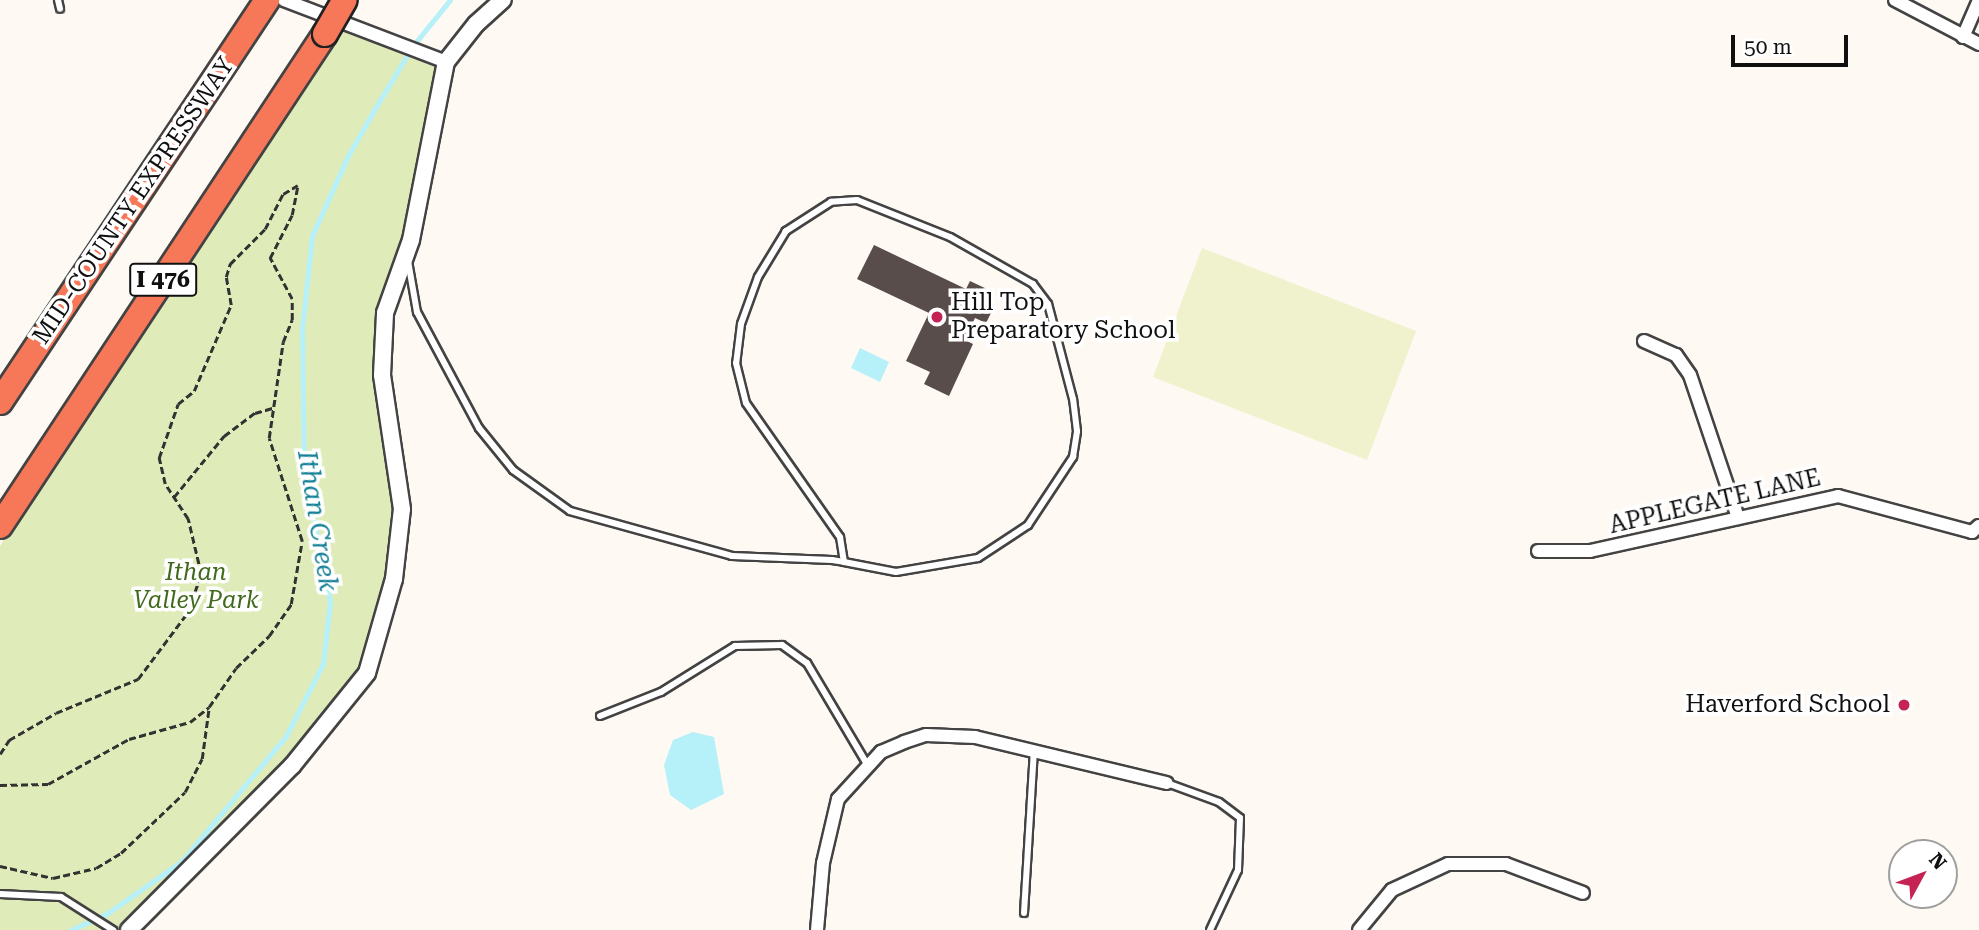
<!DOCTYPE html>
<html>
<head>
<meta charset="utf-8">
<style>
	body { margin:0 }
	#map { position:relative; width:1979px; height:930px; overflow:hidden; background:#fff9f3; font-family:"Roboto Serif",serif }
	div>[style] { position:absolute }
	.green>* { inset:0; background:#e0ebba }
	.pitch>* { inset:0; background:#eff2cd }
	.water>* { inset:0; background:#b6f0f8 }
	.stream>* { height:4.5px; margin:-2.25px; padding:0 2.25px; transform-origin:2.25px; border-radius:2.25px; background:#b6f0f8 }
	.building>* { inset:0; background:#594d4c }
	.path>* { height:2.5px; margin-top:-1.25px; transform-origin:0; background:repeating-linear-gradient(90deg,#323232 0 7px,transparent 0 10.5px) }
	.roads { filter:drop-shadow(2px 0 #434343) drop-shadow(-2px 0 #434343) drop-shadow(0 2px #434343) drop-shadow(0 -2px #434343) }
	.service>* { height:6px; margin:-3px; padding:0 3px; transform-origin:3px; border-radius:3px; background:#fff }
	.minor>* { height:12px; margin:-6px; padding:0 6px; transform-origin:6px; border-radius:6px; background:#fff }
	.tertiary>* { height:16px; margin:-8px; padding:0 8px; transform-origin:8px; border-radius:8px; background:#fff }
	.motorway>* { height:24px; margin:-12px; padding:0 12px; transform-origin:12px; border-radius:12px; background:#f77858 }
	.bridges { filter:drop-shadow(2px 0 #212121) drop-shadow(-2px 0 #212121) drop-shadow(0 2px #212121) drop-shadow(0 -2px #212121) }
	.motorway-bridge>* { height:24px; margin:-12px; padding:0 12px; transform-origin:12px; border-radius:12px; background:#f77858 }
	.dots>* { width:19px; height:19px; translate:-50% -50%; box-sizing:border-box; border:4px solid #fff; border-radius:50% }
	span { translate:-50% -50%; white-space:nowrap; text-align:center; line-height:1.15; -webkit-text-stroke:7px #fff; paint-order:stroke }
	.shield-label span { padding:2px 5px; background:#fff; border:2px solid; border-radius:5px; -webkit-text-stroke-width:0 }
	.shield-label { font-size:23px; color:#101010; font-weight:700 }
	.street-label { font-size:24px; color:#101010 }
	.poi-label { font-size:24px; color:#101010 }
	.left { translate:0 -50%; text-align:left }
	.right { translate:-100% -50%; text-align:right }
	.park-label { font-size:24px; color:#416a1d; font-style:italic }
	.water-label { font-size:26px; color:#148097; font-style:italic }
	.north { position:absolute; left:1888px; top:839px; width:70px; height:70px; box-sizing:border-box; background:#fff; border:2px solid #9f9f9f; border-radius:50%; rotate:49deg; font-size:19px; font-weight:700; line-height:28px; text-align:center; color:#101010 }
	.north::after { content:''; display:block; margin:auto; width:24px; height:32px; background:#c42354; clip-path:polygon(50% 0,100% 100%,50% 72%,0 100%) }
	.scale { position:absolute; left:1731px; top:35px; width:117px; height:32px; box-sizing:border-box; border:4px solid #101010; border-top:0; padding-left:9px; font-size:21px; line-height:24px; white-space:nowrap; color:#101010; -webkit-text-stroke:5px #fff; paint-order:stroke }
</style>
</head>
<body>
<div id="map">
	<div class="green">
		<div style="clip-path:polygon(338px 10px,446px 62px,435px 130px,385px 313px,382px 375px,402px 509px,367px 673px,292px 766px,128px 930px,0 930px,0 546px)"></div>
	</div>
	<div class="pitch">
		<div style="clip-path:polygon(1202px 248px,1416px 331px,1367px 460px,1153px 377px)"></div>
	</div>
	<div class="water">
		<div style="clip-path:polygon(860px 348px,889px 362px,880px 382px,851px 368px)"></div>
		<div style="clip-path:polygon(693px 732px,714px 737px,724px 794px,691px 810px,670px 795px,664px 765px,673px 740px)"></div>
	</div>
	<div class="stream">
		<div style="left:71px;top:930px;width:41px;rotate:-24.7deg"></div>
		<div style="left:108px;top:913px;width:90px;rotate:-35.1deg"></div>
		<div style="left:182px;top:861px;width:163px;rotate:-50.2deg"></div>
		<div style="left:286px;top:736px;width:81px;rotate:-62.8deg"></div>
		<div style="left:323px;top:664px;width:62px;rotate:-83.6deg"></div>
		<div style="left:330px;top:602px;width:134px;rotate:-101.2deg"></div>
		<div style="left:304px;top:471px;width:142px;rotate:-90.8deg"></div>
		<div style="left:302px;top:329px;width:94px;rotate:-83.9deg"></div>
		<div style="left:312px;top:236px;width:88px;rotate:-65.8deg"></div>
		<div style="left:348px;top:156px;width:56px;rotate:-60.3deg"></div>
		<div style="left:376px;top:107px;width:70px;rotate:-59deg"></div>
		<div style="left:412px;top:47px;width:60px;rotate:-51deg"></div>
	</div>
	<div class="building">
		<div style="clip-path:polygon(874px 245px,966px 289px,970px 281px,989px 290px,982px 304px,993px 309px,986px 323px,975px 318px,965px 340px,973px 344px,949px 396px,924px 384px,930px 372px,906px 361px,929px 313px,857px 279px)"></div>
	</div>
	<div class="path">
		<div style="left:174px;top:497px;width:79px;rotate:-50.7deg"></div>
		<div style="left:224px;top:436px;width:39px;rotate:-37deg"></div>
		<div style="left:255px;top:413px;width:19px;rotate:-16deg"></div>
		<div style="left:0;top:754px;width:17px;rotate:-57deg"></div>
		<div style="left:9px;top:740px;width:54px;rotate:-29.9deg"></div>
		<div style="left:56px;top:713px;width:89px;rotate:-22.5deg"></div>
		<div style="left:138px;top:679px;width:84px;rotate:-53.3deg"></div>
		<div style="left:188px;top:612px;width:40px;rotate:-71.1deg"></div>
		<div style="left:201px;top:574px;width:57px;rotate:-103.3deg"></div>
		<div style="left:188px;top:519px;width:42px;rotate:-123.3deg"></div>
		<div style="left:165px;top:484px;width:27px;rotate:-103deg"></div>
		<div style="left:159px;top:458px;width:57px;rotate:-70.6deg"></div>
		<div style="left:178px;top:404px;width:21px;rotate:-39deg"></div>
		<div style="left:194px;top:391px;width:94px;rotate:-66.7deg"></div>
		<div style="left:231px;top:305px;width:28px;rotate:-100deg"></div>
		<div style="left:226px;top:277px;width:14px;rotate:-73deg"></div>
		<div style="left:230px;top:264px;width:49px;rotate:-45deg"></div>
		<div style="left:265px;top:229px;width:39px;rotate:-63deg"></div>
		<div style="left:283px;top:194px;width:17px;rotate:-31deg"></div>
		<div style="left:0;top:785px;width:48px;rotate:-1.2deg"></div>
		<div style="left:48px;top:784px;width:93px;rotate:-29.1deg"></div>
		<div style="left:129px;top:739px;width:63px;rotate:-15.6deg"></div>
		<div style="left:190px;top:722px;width:24px;rotate:-38deg"></div>
		<div style="left:209px;top:707px;width:47px;rotate:-55.3deg"></div>
		<div style="left:236px;top:668px;width:46px;rotate:-44.1deg"></div>
		<div style="left:269px;top:636px;width:39px;rotate:-55deg"></div>
		<div style="left:291px;top:604px;width:64px;rotate:-80.1deg"></div>
		<div style="left:302px;top:541px;width:108px;rotate:-107.8deg"></div>
		<div style="left:269px;top:438px;width:97px;rotate:-81.7deg"></div>
		<div style="left:283px;top:342px;width:24px;rotate:-68deg"></div>
		<div style="left:292px;top:320px;width:21px;rotate:-90deg"></div>
		<div style="left:292px;top:299px;width:47px;rotate:-118.2deg"></div>
		<div style="left:270px;top:258px;width:48px;rotate:-62.9deg"></div>
		<div style="left:292px;top:215px;width:31px;rotate:-79deg"></div>
		<div style="left:0;top:866px;width:54px;rotate:12.8deg"></div>
		<div style="left:53px;top:878px;width:44px;rotate:-13.1deg"></div>
		<div style="left:96px;top:868px;width:29px;rotate:-31deg"></div>
		<div style="left:121px;top:853px;width:88px;rotate:-43.6deg"></div>
		<div style="left:185px;top:792px;width:37px;rotate:-63deg"></div>
		<div style="left:202px;top:759px;width:52px;rotate:-82.3deg"></div>
	</div>
	<div class="roads">
		<div class="service">
			<div style="left:58px;top:0;width:9px;rotate:77deg"></div>
			<div style="left:408px;top:261px;width:52px;rotate:80deg"></div>
			<div style="left:417px;top:312px;width:132px;rotate:61.9deg"></div>
			<div style="left:479px;top:428px;width:54px;rotate:51deg"></div>
			<div style="left:513px;top:470px;width:70px;rotate:35.7deg"></div>
			<div style="left:570px;top:511px;width:168px;rotate:15.5deg"></div>
			<div style="left:732px;top:556px;width:100px;rotate:2.3deg"></div>
			<div style="left:832px;top:560px;width:12px;rotate:9deg"></div>
			<div style="left:844px;top:562px;width:53px;rotate:10.9deg"></div>
			<div style="left:896px;top:572px;width:83px;rotate:-9.7deg"></div>
			<div style="left:978px;top:558px;width:60px;rotate:-33.4deg"></div>
			<div style="left:1028px;top:525px;width:82px;rotate:-56.5deg"></div>
			<div style="left:1073px;top:457px;width:26px;rotate:-81deg"></div>
			<div style="left:1077px;top:431px;width:32px;rotate:-97deg"></div>
			<div style="left:1073px;top:399px;width:98px;rotate:-104.7deg"></div>
			<div style="left:1048px;top:304px;width:25px;rotate:-127deg"></div>
			<div style="left:1033px;top:284px;width:95px;rotate:-150.5deg"></div>
			<div style="left:950px;top:237px;width:100px;rotate:-158.3deg"></div>
			<div style="left:857px;top:200px;width:26px;rotate:176deg"></div>
			<div style="left:831px;top:202px;width:54px;rotate:147.2deg"></div>
			<div style="left:786px;top:231px;width:54px;rotate:121.3deg"></div>
			<div style="left:758px;top:277px;width:50px;rotate:109.9deg"></div>
			<div style="left:741px;top:324px;width:39px;rotate:97deg"></div>
			<div style="left:736px;top:363px;width:41px;rotate:76deg"></div>
			<div style="left:746px;top:403px;width:164px;rotate:55deg"></div>
			<div style="left:840px;top:537px;width:25px;rotate:81deg"></div>
			<div style="left:600px;top:716px;width:66px;rotate:-21.5deg"></div>
			<div style="left:661px;top:692px;width:87px;rotate:-31.9deg"></div>
			<div style="left:735px;top:646px;width:47px;rotate:-1.2deg"></div>
			<div style="left:782px;top:645px;width:31px;rotate:36deg"></div>
			<div style="left:807px;top:663px;width:117px;rotate:59.3deg"></div>
			<div style="left:1167px;top:783px;width:55px;rotate:20.1deg"></div>
			<div style="left:1219px;top:802px;width:26px;rotate:37deg"></div>
			<div style="left:1240px;top:818px;width:52px;rotate:92.2deg"></div>
			<div style="left:1238px;top:870px;width:66px;rotate:115deg"></div>
			<div style="left:0;top:894px;width:61px;rotate:2.8deg"></div>
			<div style="left:61px;top:897px;width:62px;rotate:32.4deg"></div>
			<div style="left:1024px;top:913px;width:162px;rotate:-86.5deg"></div>
		</div>
		<div class="minor">
			<div style="left:284px;top:0;width:173px;rotate:20.9deg"></div>
			<div style="left:1895px;top:0;width:95px;rotate:27.6deg"></div>
			<div style="left:1963px;top:37px;width:40px;rotate:-66.6deg"></div>
			<div style="left:1644px;top:341px;width:35px;rotate:24deg"></div>
			<div style="left:1676px;top:355px;width:24px;rotate:55deg"></div>
			<div style="left:1690px;top:375px;width:151px;rotate:71.4deg"></div>
			<div style="left:1538px;top:551px;width:52px"></div>
			<div style="left:1590px;top:551px;width:254px;rotate:-12.5deg"></div>
			<div style="left:1838px;top:496px;width:139px;rotate:15deg"></div>
			<div style="left:1972px;top:532px;width:9px;rotate:-41deg"></div>
			<div style="left:817px;top:930px;width:67px;rotate:-84.9deg"></div>
			<div style="left:823px;top:863px;width:66px;rotate:-76.8deg"></div>
			<div style="left:838px;top:799px;width:64px;rotate:-47.5deg"></div>
			<div style="left:881px;top:752px;width:25px;rotate:-23deg"></div>
			<div style="left:904px;top:742px;width:23px;rotate:-18deg"></div>
			<div style="left:926px;top:735px;width:49px;rotate:2.3deg"></div>
			<div style="left:975px;top:737px;width:197px;rotate:13.5deg"></div>
			<div style="left:1359px;top:930px;width:52px;rotate:-50.5deg"></div>
			<div style="left:1392px;top:890px;width:62px;rotate:-24.9deg"></div>
			<div style="left:1448px;top:864px;width:58px"></div>
			<div style="left:1506px;top:864px;width:82px;rotate:20.6deg"></div>
		</div>
		<div class="tertiary">
			<div style="left:129px;top:930px;width:231px;rotate:-45.2deg"></div>
			<div style="left:292px;top:766px;width:119px;rotate:-51.1deg"></div>
			<div style="left:367px;top:673px;width:98px;rotate:-74deg"></div>
			<div style="left:394px;top:579px;width:70px;rotate:-83.5deg"></div>
			<div style="left:402px;top:509px;width:135px;rotate:-98.5deg"></div>
			<div style="left:382px;top:375px;width:62px;rotate:-87.2deg"></div>
			<div style="left:385px;top:313px;width:77px;rotate:-70.4deg"></div>
			<div style="left:411px;top:240px;width:181px;rotate:-78.9deg"></div>
			<div style="left:446px;top:62px;width:48px;rotate:-51.7deg"></div>
			<div style="left:476px;top:24px;width:36px;rotate:-42deg"></div>
		</div>
		<div class="motorway">
			<div style="left:0;top:402px;width:483px;rotate:-56.4deg"></div>
			<div style="left:0;top:526px;width:590px;rotate:-56.55deg"></div>
		</div>
	</div>
	<div class="bridges">
		<div class="motorway-bridge">
			<div style="left:325px;top:34px;width:39px;rotate:-60deg"></div>
		</div>
	</div>
	<div class="dots">
		<div style="left:937px;top:317px;background:#c42354"></div>
		<div style="left:1904px;top:705px;background:#c42354"></div>
	</div>
	<div class="shield-label">
		<span style="left:163px;top:280px">I 476</span>
	</div>
	<div class="street-label">
		<span style="left:134px;top:201px;rotate:-56deg">MID-COUNTY EXPRESSWAY</span>
		<span style="left:1715px;top:502px;rotate:-13deg">APPLEGATE LANE</span>
	</div>
	<div class="poi-label">
		<span class="left" style="left:951px;top:317px">Hill Top<br>Preparatory School</span>
		<span class="right" style="left:1890px;top:705px">Haverford School</span>
	</div>
	<div class="park-label">
		<span style="left:196px;top:587px">Ithan<br>Valley Park</span>
	</div>
	<div class="water-label">
		<span style="left:317px;top:521px;rotate:81deg">Ithan Creek</span>
	</div>
	<div class="north">N</div>
	<div class="scale">50 m</div>
</div>
</body>
</html>
